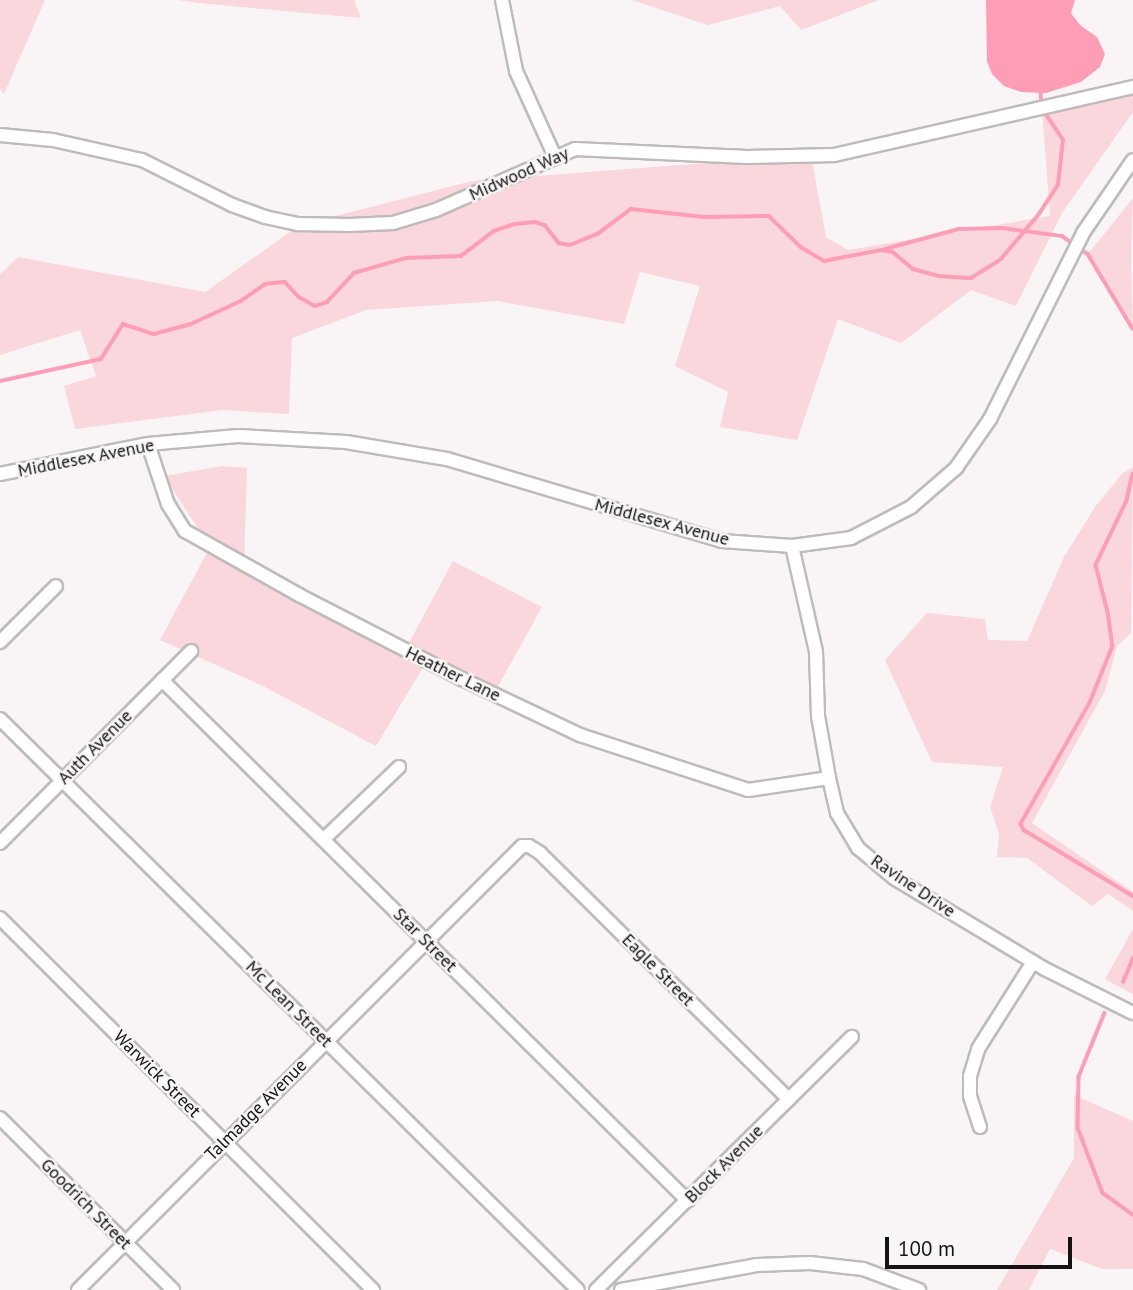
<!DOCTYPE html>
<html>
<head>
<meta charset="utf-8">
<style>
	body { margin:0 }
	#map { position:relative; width:1133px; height:1290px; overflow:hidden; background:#f9f5f6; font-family:"PT Sans",sans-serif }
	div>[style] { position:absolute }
	.green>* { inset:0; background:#fad6dd }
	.water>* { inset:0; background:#fe9eb6 }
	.stream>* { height:3.5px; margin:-1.75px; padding:0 1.75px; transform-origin:1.75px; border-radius:1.75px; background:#fe9eb6 }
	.roads { filter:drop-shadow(2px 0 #bfbbbb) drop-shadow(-2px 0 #bfbbbb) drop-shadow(0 2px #bfbbbb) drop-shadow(0 -2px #bfbbbb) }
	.minor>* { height:12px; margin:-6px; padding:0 6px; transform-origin:6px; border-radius:6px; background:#fff }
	span { translate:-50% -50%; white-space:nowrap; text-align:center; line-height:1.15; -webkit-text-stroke:5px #f9f5f6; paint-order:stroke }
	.street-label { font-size:18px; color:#141313 }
	.scale { position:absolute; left:885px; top:1237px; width:187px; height:32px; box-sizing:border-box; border:4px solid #141313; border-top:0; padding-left:9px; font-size:21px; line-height:24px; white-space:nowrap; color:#141313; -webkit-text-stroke:5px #f9f5f6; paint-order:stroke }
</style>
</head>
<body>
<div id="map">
	<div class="green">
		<div style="clip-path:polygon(0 0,45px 0,4px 94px,0 89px)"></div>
		<div style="clip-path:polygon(179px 0,354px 0,361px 18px,198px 3px)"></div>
		<div style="clip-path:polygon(632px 0,879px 0,801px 30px,780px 6px,708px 25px)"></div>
		<div style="clip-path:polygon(1133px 90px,1133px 112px,1062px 213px,1016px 306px,971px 290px,901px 343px,838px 319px,797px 440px,720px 427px,728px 392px,675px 366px,700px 286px,640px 272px,624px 324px,497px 301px,366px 310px,292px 338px,289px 414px,222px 410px,75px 429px,64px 386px,96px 376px,80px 330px,0 355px,0 274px,18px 257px,205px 292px,300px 225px,472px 181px,811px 155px,826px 237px,848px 250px,1050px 216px,1042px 108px)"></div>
		<div style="clip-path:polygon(1133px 198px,1131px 257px,1133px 329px,1088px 254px)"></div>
		<div style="clip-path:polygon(222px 466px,247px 468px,244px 566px,404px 652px,453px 561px,542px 607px,490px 701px,425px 664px,376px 746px,261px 685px,160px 640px,210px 547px,164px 476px)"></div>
		<div style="clip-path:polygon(1133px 467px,1131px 633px,1117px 646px,1105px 691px,1032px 823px,1133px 892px,1133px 911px,1108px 894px,1092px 906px,1027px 858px,997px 857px,999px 834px,990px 807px,1003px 767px,932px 762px,885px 660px,927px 613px,985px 619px,988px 640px,1027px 641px,1064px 557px,1095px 507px,1122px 474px)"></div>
		<div style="clip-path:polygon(1133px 929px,1133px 992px,1132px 994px,1105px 979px)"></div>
		<div style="clip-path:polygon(1074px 1095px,1133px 1121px,1133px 1269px,1102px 1269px,1050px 1249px,1029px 1290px,997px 1290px,1074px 1158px)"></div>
	</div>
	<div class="water">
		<div style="clip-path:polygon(986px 0,1075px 0,1071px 13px,1080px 25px,1097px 37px,1105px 54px,1100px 67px,1081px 82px,1046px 93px,1021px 92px,1004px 86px,992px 74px,987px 61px)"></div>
	</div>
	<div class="stream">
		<div style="left:1041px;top:92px;width:13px;rotate:86deg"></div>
		<div style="left:885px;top:249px;width:77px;rotate:-15.1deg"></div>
		<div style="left:959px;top:229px;width:43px;rotate:-1.3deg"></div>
		<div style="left:1002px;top:228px;width:61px;rotate:7.6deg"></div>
		<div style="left:1062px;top:236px;width:32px;rotate:35deg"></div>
		<div style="left:1088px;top:254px;width:87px;rotate:59deg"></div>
		<div style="left:0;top:381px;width:103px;rotate:-12.3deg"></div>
		<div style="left:101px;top:359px;width:41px;rotate:-57.8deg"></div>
		<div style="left:123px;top:324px;width:33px;rotate:18deg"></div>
		<div style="left:154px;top:334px;width:38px;rotate:-15deg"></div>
		<div style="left:191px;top:324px;width:55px;rotate:-24.7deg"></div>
		<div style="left:241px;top:301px;width:29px;rotate:-35deg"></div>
		<div style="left:265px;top:284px;width:20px;rotate:-6deg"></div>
		<div style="left:285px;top:282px;width:21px;rotate:47deg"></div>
		<div style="left:299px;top:297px;width:18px;rotate:29deg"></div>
		<div style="left:315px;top:306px;width:13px;rotate:-18deg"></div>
		<div style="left:327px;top:302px;width:40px;rotate:-47deg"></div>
		<div style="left:354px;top:273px;width:54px;rotate:-16.1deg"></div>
		<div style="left:406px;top:258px;width:55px;rotate:-2.1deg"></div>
		<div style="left:461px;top:256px;width:41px;rotate:-37.1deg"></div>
		<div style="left:494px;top:231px;width:21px;rotate:-19deg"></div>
		<div style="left:514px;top:224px;width:21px;rotate:-5deg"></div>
		<div style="left:535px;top:222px;width:10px;rotate:17deg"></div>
		<div style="left:545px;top:225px;width:23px;rotate:52deg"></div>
		<div style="left:559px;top:243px;width:11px;rotate:10deg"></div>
		<div style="left:570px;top:245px;width:31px;rotate:-22deg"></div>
		<div style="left:599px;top:233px;width:40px;rotate:-37deg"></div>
		<div style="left:631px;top:209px;width:73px;rotate:6.3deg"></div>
		<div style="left:704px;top:217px;width:65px;rotate:-0.9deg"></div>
		<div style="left:769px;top:216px;width:45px;rotate:44.1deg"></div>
		<div style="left:801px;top:247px;width:27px;rotate:31deg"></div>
		<div style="left:824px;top:261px;width:58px;rotate:-10.9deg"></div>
		<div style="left:881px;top:250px;width:12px;rotate:9deg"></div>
		<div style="left:893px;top:252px;width:26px;rotate:40deg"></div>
		<div style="left:913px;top:269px;width:27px;rotate:15deg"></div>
		<div style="left:939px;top:276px;width:32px;rotate:4deg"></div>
		<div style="left:971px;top:278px;width:36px;rotate:-32deg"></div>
		<div style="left:1001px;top:259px;width:59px;rotate:-49.8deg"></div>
		<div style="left:1039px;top:214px;width:35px;rotate:-57deg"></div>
		<div style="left:1058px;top:185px;width:45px;rotate:-83.7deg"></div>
		<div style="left:1063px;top:140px;width:34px;rotate:-124deg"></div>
		<div style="left:1133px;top:474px;width:28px;rotate:103deg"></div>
		<div style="left:1127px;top:501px;width:71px;rotate:115.8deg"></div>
		<div style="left:1096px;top:565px;width:49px;rotate:75.7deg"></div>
		<div style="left:1108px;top:612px;width:34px;rotate:82deg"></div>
		<div style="left:1113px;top:646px;width:61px;rotate:112deg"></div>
		<div style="left:1090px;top:703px;width:139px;rotate:119.7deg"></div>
		<div style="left:1021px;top:824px;width:7px;rotate:63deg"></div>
		<div style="left:1024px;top:830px;width:127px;rotate:31.2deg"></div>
		<div style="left:1123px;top:982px;width:26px;rotate:-67deg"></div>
		<div style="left:1105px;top:1013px;width:69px;rotate:112.1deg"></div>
		<div style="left:1079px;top:1077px;width:51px;rotate:91.1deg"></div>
		<div style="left:1078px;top:1128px;width:70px;rotate:69deg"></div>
		<div style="left:1103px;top:1193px;width:37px;rotate:36deg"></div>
	</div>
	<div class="roads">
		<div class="minor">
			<div style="left:502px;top:0;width:72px;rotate:78.8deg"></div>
			<div style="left:516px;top:71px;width:94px;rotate:65.6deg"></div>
			<div style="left:0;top:135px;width:53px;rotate:5.4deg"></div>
			<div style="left:53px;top:140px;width:91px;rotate:12.7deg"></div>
			<div style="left:142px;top:160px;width:101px;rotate:26.6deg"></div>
			<div style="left:232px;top:205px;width:35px;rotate:20deg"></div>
			<div style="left:265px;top:217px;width:35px;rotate:12deg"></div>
			<div style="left:299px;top:224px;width:50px;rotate:1.1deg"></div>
			<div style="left:349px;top:225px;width:44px;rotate:-2.6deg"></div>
			<div style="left:393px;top:223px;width:45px;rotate:-16.8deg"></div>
			<div style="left:436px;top:210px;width:152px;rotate:-23.7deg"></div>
			<div style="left:575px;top:149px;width:172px;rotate:2.7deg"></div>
			<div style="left:747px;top:157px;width:87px;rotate:-1.3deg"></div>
			<div style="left:834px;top:155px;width:307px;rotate:-12.8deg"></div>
			<div style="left:148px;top:444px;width:63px;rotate:71.6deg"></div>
			<div style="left:168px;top:504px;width:32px;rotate:58deg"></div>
			<div style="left:185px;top:531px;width:131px;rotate:29.3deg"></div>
			<div style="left:299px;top:595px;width:183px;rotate:27.3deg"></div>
			<div style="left:462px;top:679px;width:131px;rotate:25.4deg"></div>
			<div style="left:580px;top:735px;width:177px;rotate:18.1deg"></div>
			<div style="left:748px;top:790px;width:82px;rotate:-8.4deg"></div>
			<div style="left:0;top:474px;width:151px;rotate:-11.5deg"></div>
			<div style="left:148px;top:444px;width:90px;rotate:-5.1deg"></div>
			<div style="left:238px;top:436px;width:108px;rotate:3.2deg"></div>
			<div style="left:346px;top:442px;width:102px;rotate:9.6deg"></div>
			<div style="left:447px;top:459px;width:287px;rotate:16.6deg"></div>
			<div style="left:722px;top:541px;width:70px;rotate:4.1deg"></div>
			<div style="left:792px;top:546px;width:60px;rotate:-7.7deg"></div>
			<div style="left:851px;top:538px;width:68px;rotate:-27.3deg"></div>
			<div style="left:911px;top:507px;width:60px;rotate:-40.9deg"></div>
			<div style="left:956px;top:468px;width:60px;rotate:-55.2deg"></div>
			<div style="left:990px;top:419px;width:208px;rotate:-63.4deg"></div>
			<div style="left:1083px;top:233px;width:88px;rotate:-55.6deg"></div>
			<div style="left:792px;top:546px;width:109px;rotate:77.2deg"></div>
			<div style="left:816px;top:652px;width:64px;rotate:88.2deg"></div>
			<div style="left:818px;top:716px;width:63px;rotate:79.9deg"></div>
			<div style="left:829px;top:778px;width:36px;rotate:77deg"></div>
			<div style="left:837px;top:813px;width:41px;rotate:59deg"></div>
			<div style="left:858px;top:848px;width:47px;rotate:39.8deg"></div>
			<div style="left:894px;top:878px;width:176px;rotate:31.1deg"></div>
			<div style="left:1045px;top:969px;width:98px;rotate:26.6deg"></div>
			<div style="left:0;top:642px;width:79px;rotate:-45deg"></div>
			<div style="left:162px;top:680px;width:740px;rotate:44.73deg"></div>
			<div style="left:0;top:719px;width:812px;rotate:44.65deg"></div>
			<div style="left:324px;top:839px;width:104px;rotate:-43.8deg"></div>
			<div style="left:0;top:843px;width:271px;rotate:-45.1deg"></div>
			<div style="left:0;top:918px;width:527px;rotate:44.92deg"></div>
			<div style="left:0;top:1118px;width:244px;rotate:44.8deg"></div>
			<div style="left:980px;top:1127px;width:33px;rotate:-108deg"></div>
			<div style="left:970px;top:1096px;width:20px;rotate:-90deg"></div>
			<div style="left:970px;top:1076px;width:28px;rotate:-73deg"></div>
			<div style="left:978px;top:1049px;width:103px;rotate:-57.7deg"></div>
			<div style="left:78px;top:1290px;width:628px;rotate:-45deg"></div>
			<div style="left:522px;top:846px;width:7px"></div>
			<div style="left:529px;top:846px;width:13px;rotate:32deg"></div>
			<div style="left:540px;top:853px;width:350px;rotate:44.7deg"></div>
			<div style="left:596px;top:1290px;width:360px;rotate:-44.7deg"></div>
			<div style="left:621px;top:1290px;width:138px;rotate:-10.4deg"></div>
			<div style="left:757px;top:1265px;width:53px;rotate:-2.2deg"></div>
			<div style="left:810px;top:1263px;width:53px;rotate:6.5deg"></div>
			<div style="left:863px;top:1269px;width:60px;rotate:20.6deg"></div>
		</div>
	</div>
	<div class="street-label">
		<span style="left:519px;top:174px;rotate:-24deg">Midwood Way</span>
		<span style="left:86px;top:458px;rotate:-11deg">Middlesex Avenue</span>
		<span style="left:662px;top:522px;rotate:15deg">Middlesex Avenue</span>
		<span style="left:453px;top:674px;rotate:26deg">Heather Lane</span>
		<span style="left:95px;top:747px;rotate:-45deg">Auth Avenue</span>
		<span style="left:913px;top:886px;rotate:34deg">Ravine Drive</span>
		<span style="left:425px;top:940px;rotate:45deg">Star Street</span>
		<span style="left:658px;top:970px;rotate:45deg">Eagle Street</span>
		<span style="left:289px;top:1004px;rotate:45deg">Mc Lean Street</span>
		<span style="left:157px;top:1074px;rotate:45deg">Warwick Street</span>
		<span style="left:256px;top:1110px;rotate:-45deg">Talmadge Avenue</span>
		<span style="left:724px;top:1164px;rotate:-45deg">Block Avenue</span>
		<span style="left:86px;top:1204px;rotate:45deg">Goodrich Street</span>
	</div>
	<div class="scale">100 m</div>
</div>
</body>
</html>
